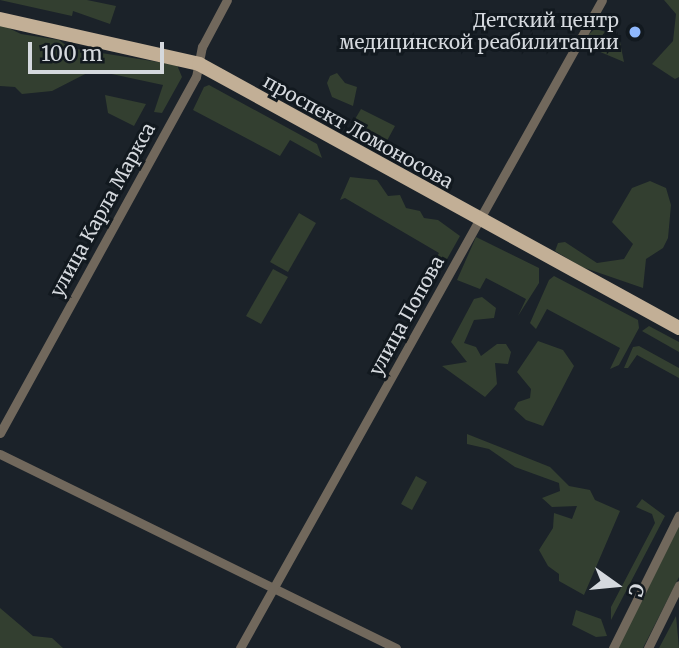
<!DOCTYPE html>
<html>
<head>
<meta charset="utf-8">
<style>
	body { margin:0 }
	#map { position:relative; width:679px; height:648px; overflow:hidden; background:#1b2229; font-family:Merriweather,serif }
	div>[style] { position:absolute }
	.green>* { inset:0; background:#333f30 }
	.minor>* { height:9px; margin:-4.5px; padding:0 4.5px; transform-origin:4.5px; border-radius:4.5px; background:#71685c }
	.primary>* { height:14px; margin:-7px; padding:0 7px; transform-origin:7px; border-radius:7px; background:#c2af96 }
	.dots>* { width:19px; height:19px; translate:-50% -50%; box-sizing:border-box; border:4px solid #12191f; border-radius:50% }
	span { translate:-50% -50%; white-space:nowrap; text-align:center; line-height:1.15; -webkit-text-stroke:6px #12191f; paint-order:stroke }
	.poi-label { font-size:19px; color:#d5d9de }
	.right { translate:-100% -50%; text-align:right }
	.street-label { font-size:19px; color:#d5d9de }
	.north { position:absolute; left:581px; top:550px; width:70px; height:70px; -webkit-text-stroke:5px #12191f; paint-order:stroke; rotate:105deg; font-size:19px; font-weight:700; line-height:28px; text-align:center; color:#d5d9de }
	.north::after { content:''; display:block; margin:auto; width:24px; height:32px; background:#d5d9de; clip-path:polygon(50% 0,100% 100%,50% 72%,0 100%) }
	.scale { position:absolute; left:28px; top:42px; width:136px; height:32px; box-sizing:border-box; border:4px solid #d5d9de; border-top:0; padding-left:9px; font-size:21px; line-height:24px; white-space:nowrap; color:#d5d9de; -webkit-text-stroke:5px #12191f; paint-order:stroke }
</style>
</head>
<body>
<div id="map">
	<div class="green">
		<div style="clip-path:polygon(0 0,87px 0,116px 6px,110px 24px,73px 11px,72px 16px)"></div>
		<div style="clip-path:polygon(664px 0,679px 0,679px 77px,675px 79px,652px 64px,673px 41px,676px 14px)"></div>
		<div style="clip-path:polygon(0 24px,21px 34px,59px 40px,70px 48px,177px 65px,182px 77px,162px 113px,154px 112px,163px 85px,93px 70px,52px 91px,22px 94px,15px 87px,0 86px)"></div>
		<div style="clip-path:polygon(595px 29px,611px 33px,620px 42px,624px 62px,586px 46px,585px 37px)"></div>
		<div style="clip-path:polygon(337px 73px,345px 83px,357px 87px,353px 106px,332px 97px,327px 83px,330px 76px)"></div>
		<div style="clip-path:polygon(209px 85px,317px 144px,322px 158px,290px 140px,280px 156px,193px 110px,204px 87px)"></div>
		<div style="clip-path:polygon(105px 95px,146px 104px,134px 126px,108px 113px)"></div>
		<div style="clip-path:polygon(361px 109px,395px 126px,382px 150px,348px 131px)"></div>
		<div style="clip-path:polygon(350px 177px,377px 180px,388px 196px,400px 195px,406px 208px,420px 211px,424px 218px,438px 220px,460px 236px,392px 357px,410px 313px,406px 308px,439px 253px,345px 198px,340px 200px)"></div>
		<div style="clip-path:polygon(650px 181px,666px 188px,671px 205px,668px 238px,663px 248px,646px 259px,643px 288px,582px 267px,555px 251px,558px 243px,565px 242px,597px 263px,624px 259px,633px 244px,612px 222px,632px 188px)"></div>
		<div style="clip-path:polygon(299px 213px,316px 223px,288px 272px,270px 262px)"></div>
		<div style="clip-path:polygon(476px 237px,539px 268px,539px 283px,518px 316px,526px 299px,486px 278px,480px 289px,457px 280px)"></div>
		<div style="clip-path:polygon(273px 269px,288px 277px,261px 324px,246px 316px)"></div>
		<div style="clip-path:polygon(554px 276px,638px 320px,639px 328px,619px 365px,610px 369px,620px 348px,547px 309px,536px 329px,530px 323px,549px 280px)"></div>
		<div style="clip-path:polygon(482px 297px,496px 308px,494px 318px,474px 320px,464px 343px,476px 347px,481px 356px,497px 344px,506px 344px,511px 352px,508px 364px,495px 363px,497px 384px,485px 397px,442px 366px,467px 362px,451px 342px,474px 299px)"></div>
		<div style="clip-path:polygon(649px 326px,679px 342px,679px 352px,642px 331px)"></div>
		<div style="clip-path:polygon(538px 341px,563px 350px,574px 366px,543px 426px,526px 420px,514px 409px,518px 402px,530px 398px,531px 389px,517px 372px)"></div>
		<div style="clip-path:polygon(639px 346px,679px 368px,679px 378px,637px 355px,628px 368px,624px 368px,633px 347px)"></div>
		<div style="clip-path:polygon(467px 434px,550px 467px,569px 486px,590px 490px,595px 500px,620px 511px,584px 595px,559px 581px,559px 574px,548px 566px,539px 550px,553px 528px,554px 513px,572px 519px,577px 506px,552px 507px,542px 498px,560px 491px,559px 483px,515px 467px,489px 449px,467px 444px)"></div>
		<div style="clip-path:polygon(416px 476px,427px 482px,412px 510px,401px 504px)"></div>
		<div style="clip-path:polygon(642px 499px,665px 516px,611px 620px,611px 607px,655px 523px,652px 514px,636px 507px)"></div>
		<div style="clip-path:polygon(679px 523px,679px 577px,643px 648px,617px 648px)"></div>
		<div style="clip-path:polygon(0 608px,33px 636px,52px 638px,63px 648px,0 648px)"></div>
		<div style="clip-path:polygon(576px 610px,601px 619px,607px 636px,596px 637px,572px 625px)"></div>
		<div style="clip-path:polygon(676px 616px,679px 648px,659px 648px)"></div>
	</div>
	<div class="minor">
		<div style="left:0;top:433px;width:406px;rotate:-61.2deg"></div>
		<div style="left:196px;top:77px;width:31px;rotate:-79deg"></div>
		<div style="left:202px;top:47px;width:53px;rotate:-62deg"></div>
		<div style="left:0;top:454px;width:441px;rotate:26.1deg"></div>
		<div style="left:240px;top:648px;width:742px;rotate:-60.81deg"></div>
		<div style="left:613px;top:648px;width:148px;rotate:-63.6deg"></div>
		<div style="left:648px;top:648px;width:70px;rotate:-63.8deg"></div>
	</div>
	<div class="primary">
		<div style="left:0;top:19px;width:204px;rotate:12.7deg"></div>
		<div style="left:199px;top:64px;width:548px;rotate:28.81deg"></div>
	</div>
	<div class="dots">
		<div style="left:635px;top:32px;background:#8fb8fd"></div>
	</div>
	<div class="poi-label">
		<span class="right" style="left:619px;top:32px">Детский центр<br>медицинской реабилитации</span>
	</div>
	<div class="street-label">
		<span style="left:358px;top:132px;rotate:29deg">проспект Ломоносова</span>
		<span style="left:103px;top:210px;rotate:-61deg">улица Карла Маркса</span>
		<span style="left:407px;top:316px;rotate:-61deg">улица Попова</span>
	</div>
	<div class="north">С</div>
	<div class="scale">100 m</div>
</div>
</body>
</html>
